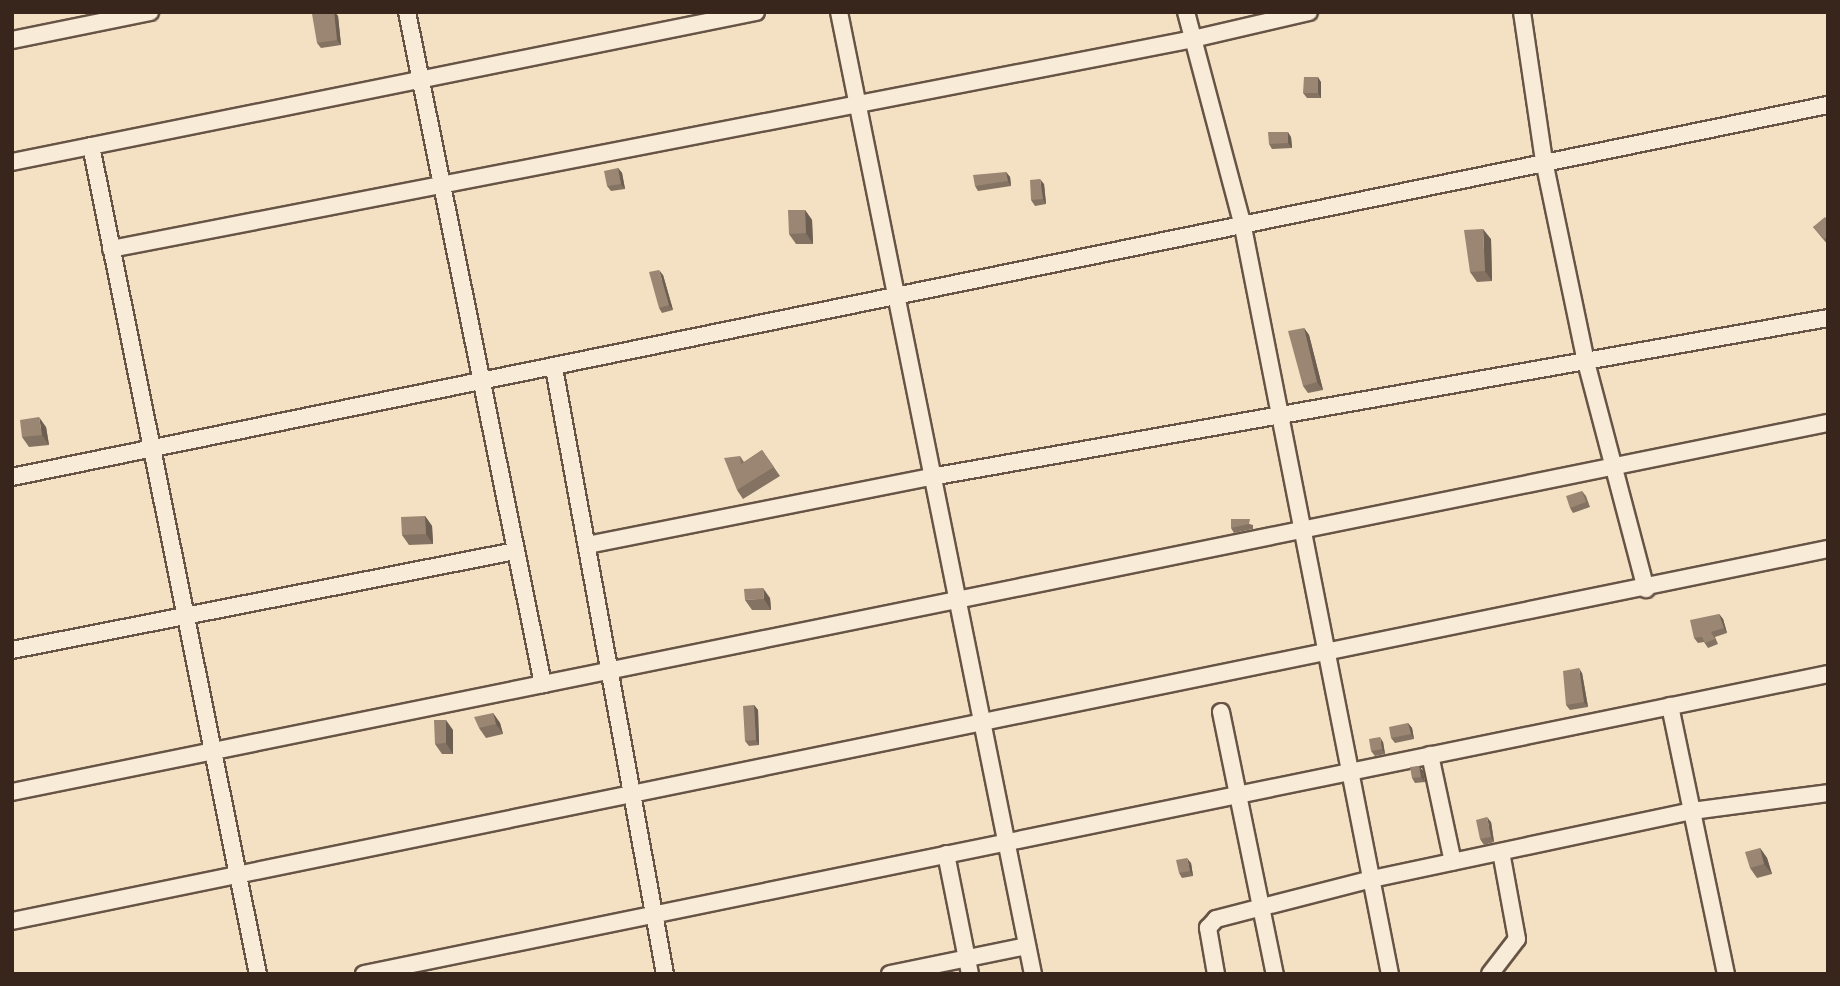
<!DOCTYPE html>
<html>
<head>
<meta charset="utf-8">
<style>
	body { margin:0 }
	#map { position:relative; width:1840px; height:986px; overflow:hidden; background:#f4e0c2; font-family:"IM FELL DW Pica",serif }
	div>[style] { position:absolute }
	.roads { filter:drop-shadow(2px 0 #675446) drop-shadow(-2px 0 #675446) drop-shadow(0 2px #675446) drop-shadow(0 -2px #675446) }
	.minor>* { height:16px; margin:-8px; padding:0 8px; transform-origin:8px; border-radius:8px; background:#f8ebd7 }
	.wall>* { inset:0; background:#847362 }
	.shaded-wall>* { inset:0; background:#6c5e50 }
	.building>* { inset:0; background:#9a8672 }
	span { translate:-50% -50%; white-space:nowrap; text-align:center; line-height:1.15; -webkit-text-stroke:6px #f8ebd7; paint-order:stroke }
	.frame { position:absolute; inset:0; border:14px solid #38251c; pointer-events:none }
</style>
</head>
<body>
<div id="map">
	<div class="roads">
		<div class="minor">
			<div style="left:407px;top:12px;width:686px;rotate:78.56deg"></div>
			<div style="left:839px;top:12px;width:981px;rotate:78.6deg"></div>
			<div style="left:1186px;top:12px;width:217px;rotate:75.1deg"></div>
			<div style="left:1242px;top:222px;width:766px;rotate:78.87deg"></div>
			<div style="left:1522px;top:12px;width:151px;rotate:81.6deg"></div>
			<div style="left:1544px;top:161px;width:205px;rotate:78.2deg"></div>
			<div style="left:1586px;top:362px;width:235px;rotate:75.2deg"></div>
			<div style="left:12px;top:40px;width:141px;rotate:-11.5deg"></div>
			<div style="left:91px;top:146px;width:845px;rotate:78.6deg"></div>
			<div style="left:12px;top:162px;width:759px;rotate:-11.4deg"></div>
			<div style="left:111px;top:249px;width:1102px;rotate:-10.98deg"></div>
			<div style="left:1193px;top:39px;width:119px;rotate:-13.1deg"></div>
			<div style="left:554px;top:368px;width:616px;rotate:79.62deg"></div>
			<div style="left:12px;top:477px;width:1854px;rotate:-11.58deg"></div>
			<div style="left:587px;top:545px;width:351px;rotate:-11.2deg"></div>
			<div style="left:931px;top:477px;width:911px;rotate:-10.05deg"></div>
			<div style="left:12px;top:650px;width:513px;rotate:-11.13deg"></div>
			<div style="left:1670px;top:706px;width:274px;rotate:78.2deg"></div>
			<div style="left:1221px;top:712px;width:268px;rotate:78.4deg"></div>
			<div style="left:1430px;top:755px;width:109px;rotate:77.9deg"></div>
			<div style="left:12px;top:792px;width:1853px;rotate:-11.49deg"></div>
			<div style="left:946px;top:854px;width:122px;rotate:78.7deg"></div>
			<div style="left:12px;top:921px;width:1854px;rotate:-11.58deg"></div>
			<div style="left:364px;top:974px;width:1494px;rotate:-11.58deg"></div>
			<div style="left:890px;top:974px;width:140px;rotate:-11.6deg"></div>
			<div style="left:1216px;top:974px;width:47px;rotate:-99.9deg"></div>
			<div style="left:1208px;top:928px;width:12px;rotate:-48deg"></div>
			<div style="left:1216px;top:919px;width:161px;rotate:-14.4deg"></div>
			<div style="left:1372px;top:879px;width:327px;rotate:-12deg"></div>
			<div style="left:1692px;top:811px;width:137px;rotate:-7.5deg"></div>
			<div style="left:1490px;top:974px;width:44px;rotate:-52.4deg"></div>
			<div style="left:1517px;top:939px;width:88px;rotate:-100.4deg"></div>
		</div>
	</div>
	<div class="wall">
		<div style="clip-path:polygon(326px 12px,335px 12px,338px 16px,341px 45px,321px 48px,317px 43px)"></div>
		<div style="clip-path:polygon(1321px 82px,1321px 98px,1307px 98px,1303px 93px)"></div>
		<div style="clip-path:polygon(1291px 137px,1292px 148px,1272px 149px,1269px 144px)"></div>
		<div style="clip-path:polygon(618px 168px,622px 173px,625px 189px,611px 191px,607px 186px)"></div>
		<div style="clip-path:polygon(1006px 172px,1010px 177px,1011px 186px,978px 191px,975px 186px)"></div>
		<div style="clip-path:polygon(1044px 184px,1046px 204px,1035px 206px,1031px 200px)"></div>
		<div style="clip-path:polygon(805px 210px,812px 220px,813px 244px,796px 244px,789px 234px)"></div>
		<div style="clip-path:polygon(1828px 220px,1828px 245px,1813px 227px)"></div>
		<div style="clip-path:polygon(1491px 239px,1492px 281px,1477px 282px,1470px 272px)"></div>
		<div style="clip-path:polygon(663px 275px,673px 310px,662px 313px,659px 308px)"></div>
		<div style="clip-path:polygon(1304px 328px,1309px 335px,1323px 390px,1308px 393px,1303px 386px)"></div>
		<div style="clip-path:polygon(46px 427px,49px 445px,29px 447px,22px 437px)"></div>
		<div style="clip-path:polygon(762px 450px,780px 476px,743px 499px,737px 490px,740px 456px,744px 462px)"></div>
		<div style="clip-path:polygon(1582px 491px,1586px 496px,1590px 507px,1573px 513px,1570px 508px)"></div>
		<div style="clip-path:polygon(425px 516px,432px 526px,433px 544px,409px 545px,402px 535px)"></div>
		<div style="clip-path:polygon(1231px 519px,1253px 525px,1253px 529px,1234px 533px,1231px 528px)"></div>
		<div style="clip-path:polygon(770px 598px,771px 610px,752px 610px,745px 600px)"></div>
		<div style="clip-path:polygon(1719px 614px,1723px 619px,1727px 633px,1715px 637px,1718px 644px,1708px 648px,1704px 642px,1698px 643px,1694px 638px)"></div>
		<div style="clip-path:polygon(1582px 673px,1588px 707px,1570px 710px,1566px 705px)"></div>
		<div style="clip-path:polygon(754px 705px,758px 710px,759px 745px,749px 746px,745px 741px)"></div>
		<div style="clip-path:polygon(493px 713px,500px 723px,503px 734px,486px 738px,479px 728px)"></div>
		<div style="clip-path:polygon(1408px 723px,1412px 728px,1414px 739px,1395px 743px,1391px 738px)"></div>
		<div style="clip-path:polygon(453px 730px,453px 754px,442px 754px,435px 744px)"></div>
		<div style="clip-path:polygon(1383px 742px,1385px 754px,1375px 756px,1371px 751px)"></div>
		<div style="clip-path:polygon(1419px 766px,1423px 771px,1425px 782px,1415px 783px,1412px 778px)"></div>
		<div style="clip-path:polygon(1491px 822px,1494px 842px,1484px 845px,1480px 839px)"></div>
		<div style="clip-path:polygon(1760px 848px,1767px 858px,1772px 874px,1757px 878px,1750px 868px)"></div>
		<div style="clip-path:polygon(1191px 863px,1193px 876px,1182px 878px,1179px 873px)"></div>
	</div>
	<div class="shaded-wall">
		<div style="clip-path:polygon(334px 12px,338px 16px,341px 45px,337px 40px)"></div>
		<div style="clip-path:polygon(1318px 77px,1321px 82px,1321px 98px,1318px 93px)"></div>
		<div style="clip-path:polygon(1288px 132px,1291px 137px,1292px 148px,1288px 143px)"></div>
		<div style="clip-path:polygon(618px 168px,622px 173px,625px 189px,621px 184px)"></div>
		<div style="clip-path:polygon(1006px 172px,1010px 177px,1011px 186px,1008px 181px)"></div>
		<div style="clip-path:polygon(1040px 179px,1044px 184px,1046px 204px,1043px 199px)"></div>
		<div style="clip-path:polygon(805px 210px,812px 220px,813px 244px,806px 233px)"></div>
		<div style="clip-path:polygon(1483px 229px,1491px 239px,1492px 281px,1485px 271px)"></div>
		<div style="clip-path:polygon(659px 270px,663px 275px,673px 310px,669px 305px)"></div>
		<div style="clip-path:polygon(1304px 328px,1309px 335px,1323px 390px,1317px 382px)"></div>
		<div style="clip-path:polygon(39px 417px,46px 427px,49px 445px,42px 435px)"></div>
		<div style="clip-path:polygon(425px 516px,432px 526px,433px 544px,426px 534px)"></div>
		<div style="clip-path:polygon(763px 588px,770px 598px,771px 610px,764px 599px)"></div>
		<div style="clip-path:polygon(1719px 614px,1723px 619px,1727px 633px,1724px 628px)"></div>
		<div style="clip-path:polygon(1579px 668px,1582px 673px,1588px 707px,1584px 702px)"></div>
		<div style="clip-path:polygon(754px 705px,758px 710px,759px 745px,756px 740px)"></div>
		<div style="clip-path:polygon(493px 713px,500px 723px,503px 734px,496px 724px)"></div>
		<div style="clip-path:polygon(446px 720px,453px 730px,453px 754px,446px 743px)"></div>
		<div style="clip-path:polygon(1408px 723px,1412px 728px,1414px 739px,1411px 734px)"></div>
		<div style="clip-path:polygon(1380px 737px,1383px 742px,1385px 754px,1382px 749px)"></div>
		<div style="clip-path:polygon(1419px 766px,1423px 771px,1425px 782px,1421px 777px)"></div>
		<div style="clip-path:polygon(1487px 817px,1491px 822px,1494px 842px,1491px 837px)"></div>
		<div style="clip-path:polygon(1760px 848px,1767px 858px,1772px 874px,1764px 864px)"></div>
		<div style="clip-path:polygon(1187px 858px,1191px 863px,1193px 876px,1190px 871px)"></div>
	</div>
	<div class="building">
		<div style="clip-path:polygon(326px 12px,334px 12px,337px 40px,317px 43px,312px 14px)"></div>
		<div style="clip-path:polygon(1304px 77px,1318px 77px,1318px 93px,1303px 93px)"></div>
		<div style="clip-path:polygon(1268px 132px,1288px 132px,1288px 143px,1269px 144px)"></div>
		<div style="clip-path:polygon(618px 168px,621px 184px,607px 186px,604px 171px)"></div>
		<div style="clip-path:polygon(1006px 172px,1008px 181px,975px 186px,973px 175px)"></div>
		<div style="clip-path:polygon(1040px 179px,1043px 199px,1031px 200px,1030px 180px)"></div>
		<div style="clip-path:polygon(788px 210px,805px 210px,806px 233px,789px 234px)"></div>
		<div style="clip-path:polygon(1825px 217px,1828px 220px,1828px 236px,1824px 239px,1813px 227px)"></div>
		<div style="clip-path:polygon(1483px 229px,1485px 271px,1470px 272px,1464px 230px)"></div>
		<div style="clip-path:polygon(659px 270px,669px 305px,659px 308px,649px 272px)"></div>
		<div style="clip-path:polygon(1304px 328px,1317px 382px,1303px 386px,1288px 331px)"></div>
		<div style="clip-path:polygon(39px 417px,42px 435px,22px 437px,20px 420px)"></div>
		<div style="clip-path:polygon(762px 450px,774px 467px,737px 490px,724px 458px,740px 456px,741px 464px)"></div>
		<div style="clip-path:polygon(1582px 491px,1586px 502px,1570px 508px,1566px 496px)"></div>
		<div style="clip-path:polygon(425px 516px,426px 534px,402px 535px,401px 517px)"></div>
		<div style="clip-path:polygon(1231px 519px,1250px 519px,1249px 524px,1231px 528px)"></div>
		<div style="clip-path:polygon(763px 588px,764px 599px,745px 600px,744px 589px)"></div>
		<div style="clip-path:polygon(1719px 614px,1724px 628px,1711px 632px,1715px 639px,1705px 643px,1702px 637px,1694px 638px,1690px 620px)"></div>
		<div style="clip-path:polygon(1579px 668px,1584px 702px,1566px 705px,1563px 671px)"></div>
		<div style="clip-path:polygon(754px 705px,756px 740px,745px 741px,743px 706px)"></div>
		<div style="clip-path:polygon(493px 713px,496px 724px,479px 728px,474px 717px)"></div>
		<div style="clip-path:polygon(434px 720px,446px 720px,446px 743px,435px 744px)"></div>
		<div style="clip-path:polygon(1408px 723px,1411px 734px,1391px 738px,1389px 727px)"></div>
		<div style="clip-path:polygon(1380px 737px,1382px 749px,1371px 751px,1369px 739px)"></div>
		<div style="clip-path:polygon(1419px 766px,1421px 777px,1412px 778px,1410px 767px)"></div>
		<div style="clip-path:polygon(1487px 817px,1491px 837px,1480px 839px,1476px 820px)"></div>
		<div style="clip-path:polygon(1760px 848px,1764px 864px,1750px 868px,1745px 852px)"></div>
		<div style="clip-path:polygon(1187px 858px,1190px 871px,1179px 873px,1176px 860px)"></div>
	</div>
	<div class="frame"></div>
</div>
</body>
</html>
